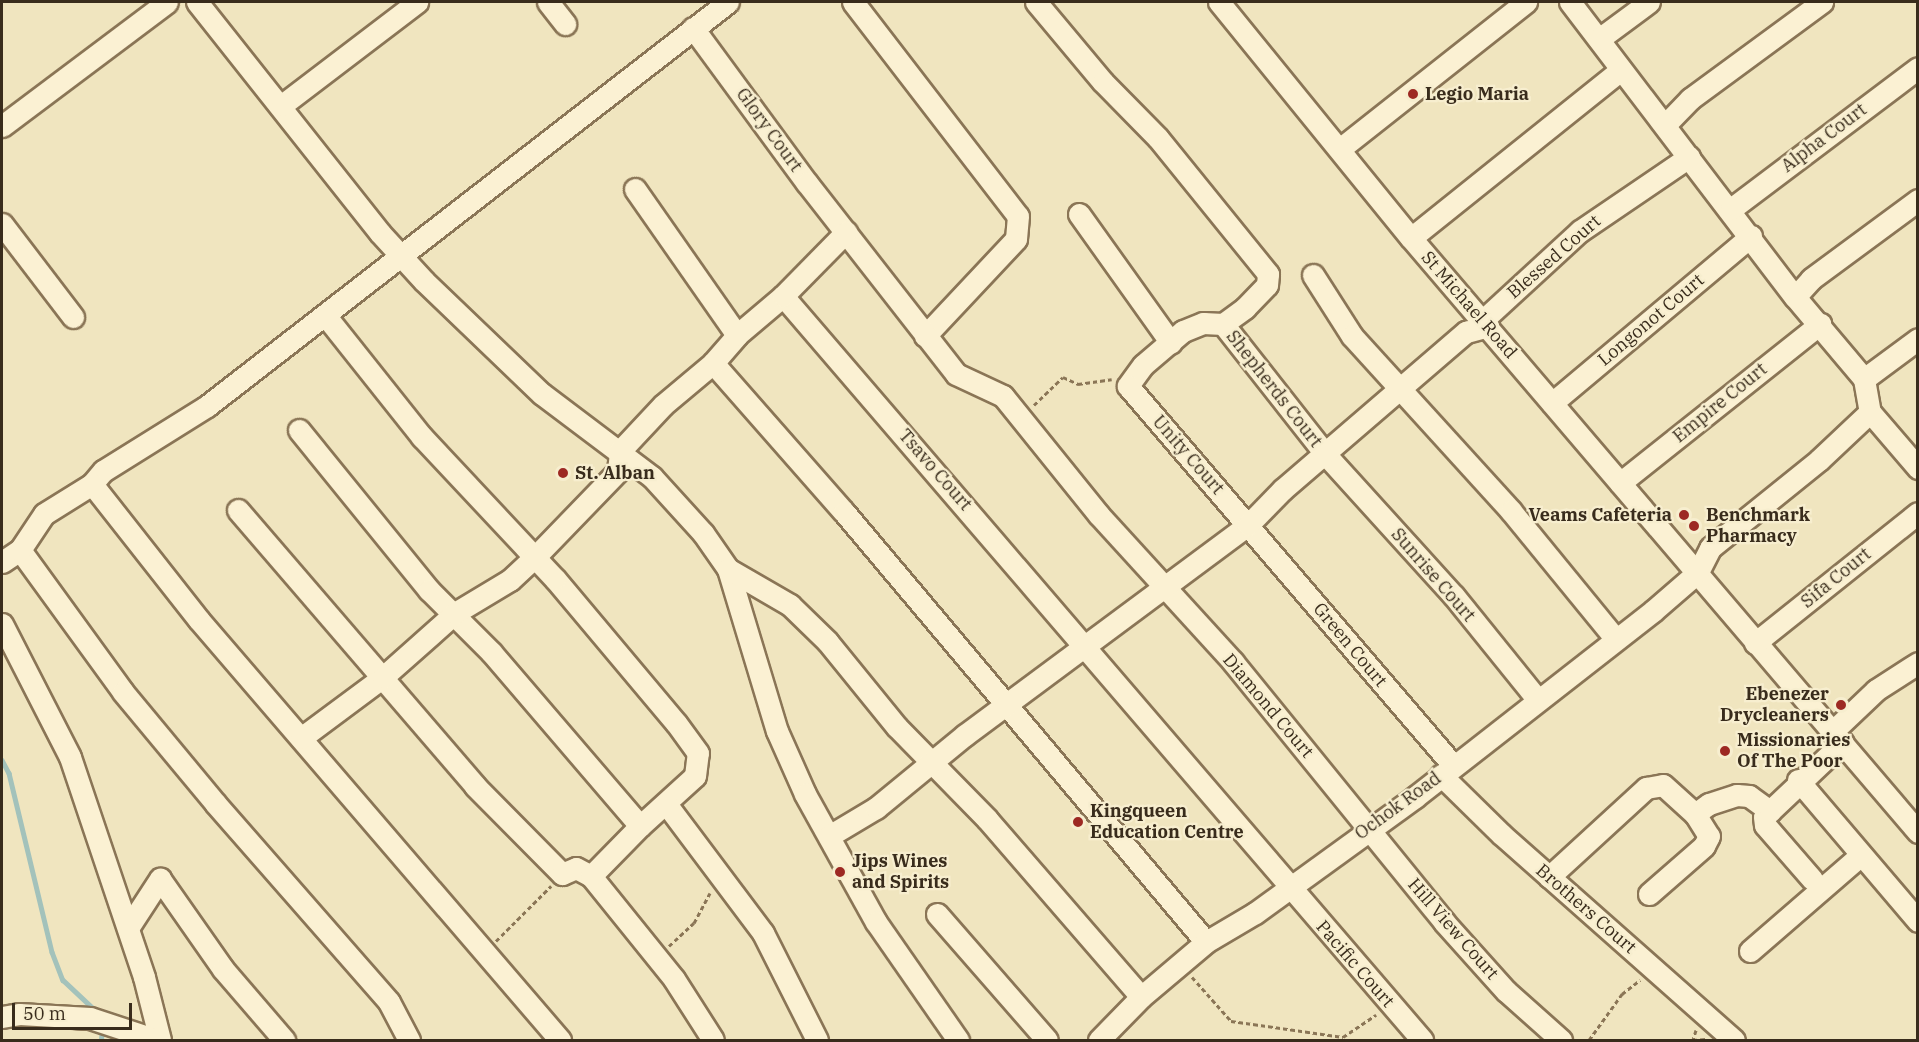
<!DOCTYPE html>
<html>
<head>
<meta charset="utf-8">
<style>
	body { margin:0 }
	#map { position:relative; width:1919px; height:1042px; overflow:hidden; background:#f0e5bf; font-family:"IBM Plex Serif",serif }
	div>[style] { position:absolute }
	.stream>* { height:4.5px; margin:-2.25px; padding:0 2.25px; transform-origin:2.25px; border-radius:2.25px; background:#a3c2bb }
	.path>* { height:3px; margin-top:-1.5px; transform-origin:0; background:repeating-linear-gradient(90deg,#8a7556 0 4.5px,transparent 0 7.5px) }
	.roads { filter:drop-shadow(2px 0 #8a7556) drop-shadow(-2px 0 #8a7556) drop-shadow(0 2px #8a7556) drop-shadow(0 -2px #8a7556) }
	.minor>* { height:21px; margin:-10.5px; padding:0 10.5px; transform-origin:10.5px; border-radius:10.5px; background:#fbf1d3 }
	.dots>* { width:16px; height:16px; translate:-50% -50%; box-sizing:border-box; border:3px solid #f7eecf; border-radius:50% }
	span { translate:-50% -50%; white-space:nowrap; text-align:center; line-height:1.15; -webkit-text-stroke:4.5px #f7eecf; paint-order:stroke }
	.poi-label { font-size:18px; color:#392c1c; font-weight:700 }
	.left { translate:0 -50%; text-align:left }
	.right { translate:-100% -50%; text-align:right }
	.street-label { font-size:18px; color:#392c1c }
	.frame { position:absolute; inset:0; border:3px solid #392c1c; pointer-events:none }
	.scale { position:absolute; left:12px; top:1003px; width:120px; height:27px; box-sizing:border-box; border:3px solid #392c1c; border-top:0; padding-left:8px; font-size:18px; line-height:21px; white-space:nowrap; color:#392c1c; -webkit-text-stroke:4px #f7eecf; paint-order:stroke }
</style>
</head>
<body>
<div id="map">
	<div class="stream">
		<div style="left:2px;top:760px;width:15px;rotate:62deg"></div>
		<div style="left:9px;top:773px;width:184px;rotate:76.5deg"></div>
		<div style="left:52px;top:952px;width:30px;rotate:69deg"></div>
		<div style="left:63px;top:980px;width:44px;rotate:43.2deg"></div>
		<div style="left:101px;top:1040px;width:11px;rotate:-85deg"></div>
	</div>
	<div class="path">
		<div style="left:1034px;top:405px;width:40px;rotate:-44deg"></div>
		<div style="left:1063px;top:377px;width:17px;rotate:25deg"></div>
		<div style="left:1078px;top:384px;width:34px;rotate:-8deg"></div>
		<div style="left:496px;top:941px;width:78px;rotate:-45deg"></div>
		<div style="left:669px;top:946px;width:34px;rotate:-43deg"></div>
		<div style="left:694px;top:923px;width:34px;rotate:-62deg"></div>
		<div style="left:1192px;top:977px;width:59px;rotate:48.4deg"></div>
		<div style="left:1231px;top:1021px;width:113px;rotate:8.1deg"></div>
		<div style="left:1343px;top:1037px;width:40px;rotate:-34deg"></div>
		<div style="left:1696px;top:1030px;width:10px;rotate:107deg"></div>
		<div style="left:1693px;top:1040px;width:13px;rotate:-4deg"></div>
		<div style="left:1589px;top:1040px;width:57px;rotate:-54.3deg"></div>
		<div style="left:1622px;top:994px;width:23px;rotate:-38deg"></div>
	</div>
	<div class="roads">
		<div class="minor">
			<div style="left:197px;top:2px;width:295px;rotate:51.6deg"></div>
			<div style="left:380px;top:233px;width:65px;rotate:47.5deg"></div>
			<div style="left:424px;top:281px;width:163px;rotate:43.8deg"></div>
			<div style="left:542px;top:394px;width:138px;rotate:37deg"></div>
			<div style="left:652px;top:477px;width:76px;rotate:47.7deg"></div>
			<div style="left:703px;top:533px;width:44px;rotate:55.2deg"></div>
			<div style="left:728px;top:569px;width:169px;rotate:73.2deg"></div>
			<div style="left:777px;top:731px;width:69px;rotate:66deg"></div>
			<div style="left:805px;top:794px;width:146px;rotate:61deg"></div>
			<div style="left:876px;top:922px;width:144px;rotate:55.2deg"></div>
			<div style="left:548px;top:2px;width:28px;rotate:52deg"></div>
			<div style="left:853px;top:2px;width:270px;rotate:52.4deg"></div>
			<div style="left:1018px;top:216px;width:23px;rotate:95deg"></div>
			<div style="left:1016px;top:239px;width:133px;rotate:133.2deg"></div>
			<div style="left:1036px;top:2px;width:104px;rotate:50.1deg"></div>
			<div style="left:1103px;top:82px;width:78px;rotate:45.5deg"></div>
			<div style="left:1158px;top:138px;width:175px;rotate:51deg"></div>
			<div style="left:1268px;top:274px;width:11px;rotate:95deg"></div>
			<div style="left:1267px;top:285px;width:32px;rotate:134deg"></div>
			<div style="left:1245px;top:308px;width:27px;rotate:144deg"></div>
			<div style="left:1223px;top:324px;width:20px;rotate:-177deg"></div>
			<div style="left:1203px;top:323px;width:22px;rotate:158deg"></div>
			<div style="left:1183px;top:331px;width:52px;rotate:139.6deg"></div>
			<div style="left:1143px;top:365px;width:26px;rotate:126deg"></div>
			<div style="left:1128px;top:386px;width:499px;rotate:49.4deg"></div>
			<div style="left:1219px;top:2px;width:304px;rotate:50.9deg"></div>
			<div style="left:1411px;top:238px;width:781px;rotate:49.52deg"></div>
			<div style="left:1570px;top:2px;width:371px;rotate:52.7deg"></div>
			<div style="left:1795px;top:297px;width:107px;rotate:49.9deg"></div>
			<div style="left:1864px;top:379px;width:34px;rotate:80deg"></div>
			<div style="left:1870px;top:412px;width:74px;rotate:49.4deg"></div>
			<div style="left:693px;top:28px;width:192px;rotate:53.7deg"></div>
			<div style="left:807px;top:183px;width:242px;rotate:52deg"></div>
			<div style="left:956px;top:374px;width:52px;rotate:25.1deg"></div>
			<div style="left:1003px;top:396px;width:153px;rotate:51.1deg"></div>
			<div style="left:1099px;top:515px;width:199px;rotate:47.6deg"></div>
			<div style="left:1233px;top:662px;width:335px;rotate:50.9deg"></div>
			<div style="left:1444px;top:922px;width:93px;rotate:48.1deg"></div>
			<div style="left:1506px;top:991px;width:74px;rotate:41.7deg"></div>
			<div style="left:1599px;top:39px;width:62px;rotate:-36.5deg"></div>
			<div style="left:282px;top:105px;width:170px;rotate:-37.3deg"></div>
			<div style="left:1665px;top:125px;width:36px;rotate:-46deg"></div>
			<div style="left:1690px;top:99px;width:164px;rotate:-36.3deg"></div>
			<div style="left:2px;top:126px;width:206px;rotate:-36.9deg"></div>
			<div style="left:1341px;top:148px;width:236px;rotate:-38.3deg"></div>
			<div style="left:635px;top:189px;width:178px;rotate:55.1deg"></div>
			<div style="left:1731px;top:209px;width:234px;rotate:-37deg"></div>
			<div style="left:1079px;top:214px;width:158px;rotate:54.5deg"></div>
			<div style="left:2px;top:224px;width:117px;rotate:52.6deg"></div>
			<div style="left:1411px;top:238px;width:269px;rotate:-38.7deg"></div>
			<div style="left:1313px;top:275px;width:72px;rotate:57.4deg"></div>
			<div style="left:1352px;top:336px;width:236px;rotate:47.7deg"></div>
			<div style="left:1511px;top:511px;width:164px;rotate:50.7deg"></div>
			<div style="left:783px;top:296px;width:981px;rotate:49.34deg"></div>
			<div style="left:1795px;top:297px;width:24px;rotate:-48deg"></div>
			<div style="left:1811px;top:279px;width:133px;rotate:-36.4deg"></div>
			<div style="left:1482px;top:321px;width:133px;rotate:-42.6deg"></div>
			<div style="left:1580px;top:231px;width:132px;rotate:-34.2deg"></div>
			<div style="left:1223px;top:324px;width:167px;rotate:51.8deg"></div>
			<div style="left:1326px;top:455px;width:190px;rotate:47.8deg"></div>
			<div style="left:1454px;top:596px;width:132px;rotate:51.1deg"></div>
			<div style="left:713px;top:363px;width:198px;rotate:48.7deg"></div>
			<div style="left:844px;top:512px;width:562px;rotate:49.91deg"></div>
			<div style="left:1864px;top:379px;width:67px;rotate:-36.5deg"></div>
			<div style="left:1552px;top:403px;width:260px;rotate:-40deg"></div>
			<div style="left:299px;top:430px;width:206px;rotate:50.9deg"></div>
			<div style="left:429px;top:590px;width:88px;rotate:45deg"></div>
			<div style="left:491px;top:652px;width:229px;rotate:49.4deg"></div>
			<div style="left:640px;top:826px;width:74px;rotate:-42.3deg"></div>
			<div style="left:695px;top:776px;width:23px;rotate:-83deg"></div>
			<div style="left:698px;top:753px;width:37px;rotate:-126deg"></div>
			<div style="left:676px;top:723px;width:188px;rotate:-130deg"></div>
			<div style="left:555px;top:579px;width:195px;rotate:-133.1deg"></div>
			<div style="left:422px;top:437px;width:156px;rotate:-128.5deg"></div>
			<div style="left:1620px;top:483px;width:256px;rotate:-38.5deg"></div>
			<div style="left:92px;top:484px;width:17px;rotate:-50deg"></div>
			<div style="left:103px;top:471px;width:123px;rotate:-32deg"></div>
			<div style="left:207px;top:406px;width:659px;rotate:-37.79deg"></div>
			<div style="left:238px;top:510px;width:364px;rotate:49.3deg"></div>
			<div style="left:475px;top:786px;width:124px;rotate:45.3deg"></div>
			<div style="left:562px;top:874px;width:15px;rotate:-23deg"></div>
			<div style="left:576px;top:868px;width:17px;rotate:28deg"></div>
			<div style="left:591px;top:876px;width:132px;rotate:51.1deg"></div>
			<div style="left:674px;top:979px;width:72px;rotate:57.4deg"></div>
			<div style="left:20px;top:550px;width:175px;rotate:54deg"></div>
			<div style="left:123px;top:692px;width:144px;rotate:50.3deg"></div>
			<div style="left:215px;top:803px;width:264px;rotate:48.8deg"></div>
			<div style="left:389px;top:1002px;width:43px;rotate:62.2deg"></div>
			<div style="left:2px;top:562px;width:22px;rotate:-34deg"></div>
			<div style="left:20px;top:550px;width:43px;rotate:-56.3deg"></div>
			<div style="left:44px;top:514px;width:57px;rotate:-32deg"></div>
			<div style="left:92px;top:484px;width:173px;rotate:51.8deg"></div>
			<div style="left:199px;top:620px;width:554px;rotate:49.32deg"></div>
			<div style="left:728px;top:569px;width:72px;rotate:30.1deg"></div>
			<div style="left:790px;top:605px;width:52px;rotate:44.2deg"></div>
			<div style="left:827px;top:641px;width:111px;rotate:50.9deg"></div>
			<div style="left:897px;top:727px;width:129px;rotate:45.6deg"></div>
			<div style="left:987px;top:819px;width:235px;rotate:49.1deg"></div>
			<div style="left:2px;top:624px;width:149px;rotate:62.9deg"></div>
			<div style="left:70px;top:757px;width:232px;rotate:71.4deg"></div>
			<div style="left:144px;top:977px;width:65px;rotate:75.7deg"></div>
			<div style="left:1755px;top:643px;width:208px;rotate:-38.6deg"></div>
			<div style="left:1833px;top:731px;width:59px;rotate:-43.6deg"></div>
			<div style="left:1876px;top:690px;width:50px;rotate:-32.7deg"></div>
			<div style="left:301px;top:738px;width:102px;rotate:-36.6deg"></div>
			<div style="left:383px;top:677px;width:96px;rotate:-41.6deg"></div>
			<div style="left:455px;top:613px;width:64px;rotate:-31deg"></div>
			<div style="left:510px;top:580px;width:33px;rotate:-43deg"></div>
			<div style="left:534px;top:558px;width:121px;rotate:-46deg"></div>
			<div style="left:618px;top:471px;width:20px;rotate:-84deg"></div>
			<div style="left:620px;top:451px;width:63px;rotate:-46.9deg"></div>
			<div style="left:663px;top:405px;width:65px;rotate:-40deg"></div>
			<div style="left:713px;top:363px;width:37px;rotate:-49deg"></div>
			<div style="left:737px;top:335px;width:60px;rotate:-40.3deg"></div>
			<div style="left:783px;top:296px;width:90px;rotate:-45.5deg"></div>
			<div style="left:1441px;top:775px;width:84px;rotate:44.5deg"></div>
			<div style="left:1501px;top:834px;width:311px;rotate:41.5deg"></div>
			<div style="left:1798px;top:780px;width:185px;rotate:49.6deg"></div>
			<div style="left:667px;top:805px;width:160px;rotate:53.1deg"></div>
			<div style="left:763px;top:933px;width:120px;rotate:63.2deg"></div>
			<div style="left:1770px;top:811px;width:8px;rotate:135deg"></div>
			<div style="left:1764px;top:817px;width:8px;rotate:83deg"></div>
			<div style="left:1765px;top:825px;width:72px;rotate:49deg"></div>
			<div style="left:1695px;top:814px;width:17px;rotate:-36deg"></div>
			<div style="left:1709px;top:804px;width:29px;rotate:-18deg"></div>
			<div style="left:1737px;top:795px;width:12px;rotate:5deg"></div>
			<div style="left:1749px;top:796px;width:26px;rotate:36deg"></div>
			<div style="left:1770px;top:811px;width:100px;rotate:-43.4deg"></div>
			<div style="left:829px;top:836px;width:55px;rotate:-30.8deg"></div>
			<div style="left:876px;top:808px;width:115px;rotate:-39.4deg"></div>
			<div style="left:965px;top:735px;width:352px;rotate:-36.6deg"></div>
			<div style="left:1248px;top:525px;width:49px;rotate:-45.8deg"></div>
			<div style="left:1282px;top:490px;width:243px;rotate:-40.7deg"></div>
			<div style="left:1466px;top:332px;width:23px;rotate:-15deg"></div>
			<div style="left:591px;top:876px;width:70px;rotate:-45.6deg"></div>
			<div style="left:1549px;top:877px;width:132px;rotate:-42.5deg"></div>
			<div style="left:1646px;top:788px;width:17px;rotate:-10deg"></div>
			<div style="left:1663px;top:785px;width:43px;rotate:42.2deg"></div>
			<div style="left:1695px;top:814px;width:26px;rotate:58deg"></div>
			<div style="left:1709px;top:836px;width:11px;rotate:117deg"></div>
			<div style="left:1704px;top:846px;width:73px;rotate:138.9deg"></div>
			<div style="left:937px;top:914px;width:167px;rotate:48.9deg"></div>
			<div style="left:128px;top:928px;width:59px;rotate:-56.9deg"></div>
			<div style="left:160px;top:879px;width:110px;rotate:55deg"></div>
			<div style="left:223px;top:969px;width:94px;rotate:49.3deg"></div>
			<div style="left:1750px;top:951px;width:147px;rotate:-40.9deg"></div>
			<div style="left:2px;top:1017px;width:17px;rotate:-10deg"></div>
			<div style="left:19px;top:1014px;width:71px;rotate:3.2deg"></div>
			<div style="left:90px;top:1018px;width:71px;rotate:18.2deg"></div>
			<div style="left:1099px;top:1040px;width:60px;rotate:-45.7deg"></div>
			<div style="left:1141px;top:997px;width:85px;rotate:-40.2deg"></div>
			<div style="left:1206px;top:942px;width:57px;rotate:-30.6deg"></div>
			<div style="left:1255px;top:913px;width:198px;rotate:-35.9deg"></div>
			<div style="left:1415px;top:797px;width:302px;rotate:-38deg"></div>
			<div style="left:1653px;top:611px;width:60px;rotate:-40.9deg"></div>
			<div style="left:1698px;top:572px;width:27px;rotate:-63deg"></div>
			<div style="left:1710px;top:548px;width:140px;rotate:-38.9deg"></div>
			<div style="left:1819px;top:460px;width:70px;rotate:-43.3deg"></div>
		</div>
	</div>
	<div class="dots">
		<div style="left:1413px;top:94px;background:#9d2923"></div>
		<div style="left:563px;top:473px;background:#9d2923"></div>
		<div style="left:1684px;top:515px;background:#9d2923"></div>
		<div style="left:1694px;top:526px;background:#9d2923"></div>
		<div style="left:1841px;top:705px;background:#9d2923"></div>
		<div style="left:1725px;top:751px;background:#9d2923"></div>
		<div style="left:1078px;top:822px;background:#9d2923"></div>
		<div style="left:840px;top:872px;background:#9d2923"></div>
	</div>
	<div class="poi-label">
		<span class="left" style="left:1425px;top:94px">Legio Maria</span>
		<span class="left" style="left:575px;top:473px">St. Alban</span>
		<span class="right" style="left:1672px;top:515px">Veams Cafeteria</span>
		<span class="left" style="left:1706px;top:526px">Benchmark<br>Pharmacy</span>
		<span class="right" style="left:1829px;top:705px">Ebenezer<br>Drycleaners</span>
		<span class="left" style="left:1737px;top:751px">Missionaries<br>Of The Poor</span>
		<span class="left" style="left:1090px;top:822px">Kingqueen<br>Education Centre</span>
		<span class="left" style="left:852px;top:872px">Jips Wines<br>and Spirits</span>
	</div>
	<div class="street-label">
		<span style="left:769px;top:130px;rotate:54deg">Glory Court</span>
		<span style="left:1824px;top:138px;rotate:-37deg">Alpha Court</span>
		<span style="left:1554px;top:257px;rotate:-41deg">Blessed Court</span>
		<span style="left:1469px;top:305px;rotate:49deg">St Michael Road</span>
		<span style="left:1651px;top:320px;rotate:-40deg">Longonot Court</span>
		<span style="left:1274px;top:389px;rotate:52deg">Shepherds Court</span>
		<span style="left:1720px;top:403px;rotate:-39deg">Empire Court</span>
		<span style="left:1188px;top:455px;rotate:49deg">Unity Court</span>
		<span style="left:935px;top:470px;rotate:49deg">Tsavo Court</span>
		<span style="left:1433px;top:575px;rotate:49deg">Sunrise Court</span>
		<span style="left:1836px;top:578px;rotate:-39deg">Sifa Court</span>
		<span style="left:1350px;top:645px;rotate:50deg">Green Court</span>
		<span style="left:1268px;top:706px;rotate:50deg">Diamond Court</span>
		<span style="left:1398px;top:806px;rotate:-36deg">Ochok Road</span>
		<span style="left:1586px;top:909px;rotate:41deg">Brothers Court</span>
		<span style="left:1453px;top:929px;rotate:49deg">Hill View Court</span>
		<span style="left:1355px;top:964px;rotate:49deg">Pacific Court</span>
	</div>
	<div class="frame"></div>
	<div class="scale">50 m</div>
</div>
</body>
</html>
